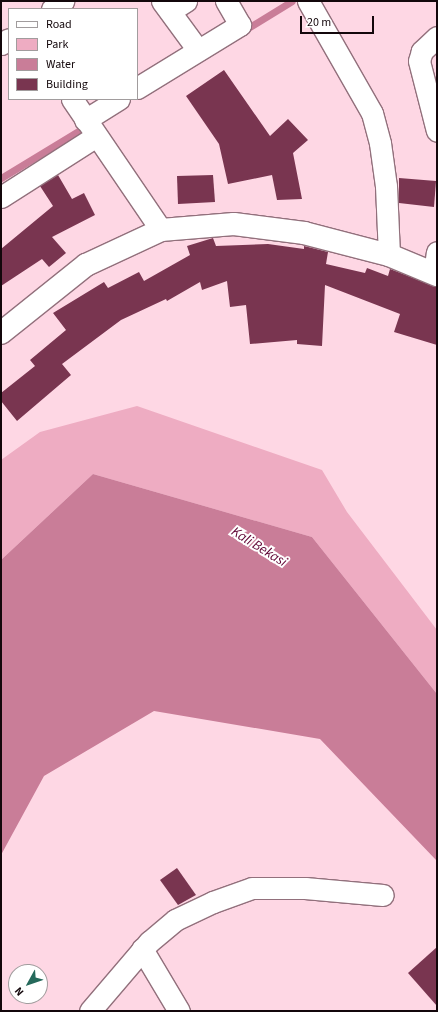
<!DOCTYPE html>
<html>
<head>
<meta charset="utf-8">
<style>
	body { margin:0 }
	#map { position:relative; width:438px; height:1012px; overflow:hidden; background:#fed7e4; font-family:"Source Sans 3",sans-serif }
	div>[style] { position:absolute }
	.green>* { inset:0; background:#eeacc2 }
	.water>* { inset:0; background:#c97d98 }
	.stream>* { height:7px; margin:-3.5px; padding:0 3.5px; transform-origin:3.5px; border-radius:3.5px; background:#c97d98 }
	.building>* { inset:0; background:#793550 }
	.roads { filter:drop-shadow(1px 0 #92707c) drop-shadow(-1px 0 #92707c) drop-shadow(0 1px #92707c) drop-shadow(0 -1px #92707c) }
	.minor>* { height:21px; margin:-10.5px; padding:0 10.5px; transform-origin:10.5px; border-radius:10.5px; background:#fff }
	.tertiary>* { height:22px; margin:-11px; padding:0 11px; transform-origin:11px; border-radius:11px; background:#fff }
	span { translate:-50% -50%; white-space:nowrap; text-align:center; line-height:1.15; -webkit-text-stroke:4px #fff; paint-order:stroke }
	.water-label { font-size:14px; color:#5e0032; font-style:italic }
	.frame { position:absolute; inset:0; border:2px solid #13070b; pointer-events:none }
	.legend { position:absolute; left:8px; top:8px; width:130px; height:92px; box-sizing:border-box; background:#fff; border:1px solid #a19c9d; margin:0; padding:5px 7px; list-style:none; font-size:12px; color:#13070b }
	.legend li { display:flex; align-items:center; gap:8px; height:20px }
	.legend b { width:20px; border:1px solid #a19c9d }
	.north { position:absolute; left:8px; top:964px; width:40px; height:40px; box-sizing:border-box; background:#fff; border:1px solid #a19c9d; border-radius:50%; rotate:230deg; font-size:11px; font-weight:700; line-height:16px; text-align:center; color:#13070b }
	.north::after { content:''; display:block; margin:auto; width:14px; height:18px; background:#25695b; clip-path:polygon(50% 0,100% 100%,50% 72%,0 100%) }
	.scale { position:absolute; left:300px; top:16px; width:74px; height:18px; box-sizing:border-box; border:2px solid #13070b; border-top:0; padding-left:5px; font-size:12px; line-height:14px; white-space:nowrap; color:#13070b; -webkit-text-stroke:3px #fff; paint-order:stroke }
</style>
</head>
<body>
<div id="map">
	<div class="green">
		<div style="clip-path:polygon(137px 406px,322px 470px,347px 512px,437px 630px,437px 694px,312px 537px,93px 474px,1px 560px,1px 460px,40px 432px)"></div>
	</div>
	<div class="water">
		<div style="clip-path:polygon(93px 474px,312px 537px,437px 694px,437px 861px,320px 739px,154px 711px,44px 776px,1px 855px,1px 560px)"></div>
	</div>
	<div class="stream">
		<div style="left:243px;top:31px;width:57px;rotate:-31.5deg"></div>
		<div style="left:1px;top:178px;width:102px;rotate:-31.3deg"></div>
	</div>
	<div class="building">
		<div style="clip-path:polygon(224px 70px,270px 136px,288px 119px,308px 140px,293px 153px,302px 199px,277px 200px,272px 175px,228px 184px,219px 144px,186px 96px)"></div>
		<div style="clip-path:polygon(58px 175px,72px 199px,84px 193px,95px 215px,52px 237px,66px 253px,49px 267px,42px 259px,1px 286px,1px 249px,53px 206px,40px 186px)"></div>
		<div style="clip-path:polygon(213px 175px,215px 202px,178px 204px,177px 176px)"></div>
		<div style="clip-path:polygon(399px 178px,436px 181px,434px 207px,399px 203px)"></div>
		<div style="clip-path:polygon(213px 238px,216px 246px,268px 244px,304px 249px,304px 246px,328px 252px,326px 264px,365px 273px,367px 268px,388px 276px,390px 269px,437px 287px,437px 345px,394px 332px,400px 314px,325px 285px,322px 346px,297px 344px,297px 340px,250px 344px,246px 305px,230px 307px,227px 281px,202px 290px,200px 282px,167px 301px,166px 299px,121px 320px,62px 364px,71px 375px,17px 421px,1px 401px,1px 393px,35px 366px,30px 360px,66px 330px,53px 313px,104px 282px,108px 288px,139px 272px,144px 281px,190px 255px,187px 246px)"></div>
		<div style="clip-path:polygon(177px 868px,196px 895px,178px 905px,160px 880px)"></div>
		<div style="clip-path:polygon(437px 947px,437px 1006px,408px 973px)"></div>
	</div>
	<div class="roads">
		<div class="minor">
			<div style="left:162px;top:1px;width:61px;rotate:53.7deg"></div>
			<div style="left:308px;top:1px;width:129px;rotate:60.3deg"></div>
			<div style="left:372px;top:113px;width:31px;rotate:75deg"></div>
			<div style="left:380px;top:143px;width:43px;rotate:82.1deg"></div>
			<div style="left:386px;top:186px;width:69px;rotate:87.5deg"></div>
			<div style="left:52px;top:9px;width:14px;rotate:-36deg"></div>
			<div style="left:170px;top:11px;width:19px;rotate:-32deg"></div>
			<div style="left:437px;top:37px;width:21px;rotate:137deg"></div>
			<div style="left:422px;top:51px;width:10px;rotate:107deg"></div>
			<div style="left:419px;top:61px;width:72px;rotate:75.6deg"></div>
			<div style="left:1px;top:44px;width:9px;rotate:-32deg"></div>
			<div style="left:137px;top:88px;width:121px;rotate:-31.5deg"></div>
			<div style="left:240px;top:25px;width:28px;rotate:-120deg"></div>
			<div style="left:72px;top:99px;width:158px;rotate:55.8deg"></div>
			<div style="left:85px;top:120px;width:40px;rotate:-32deg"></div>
			<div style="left:1px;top:197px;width:112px;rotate:-32.6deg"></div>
			<div style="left:434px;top:273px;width:21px;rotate:-82deg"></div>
			<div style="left:142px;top:949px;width:72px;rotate:59.2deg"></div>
			<div style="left:90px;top:1011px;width:91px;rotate:-49.5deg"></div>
			<div style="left:149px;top:942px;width:34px;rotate:-40deg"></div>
			<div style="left:175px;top:920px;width:42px;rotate:-25.3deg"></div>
			<div style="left:213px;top:902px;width:41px;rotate:-19.7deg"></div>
			<div style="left:252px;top:888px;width:53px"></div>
			<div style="left:305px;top:888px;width:78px;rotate:5.1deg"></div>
		</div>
		<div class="tertiary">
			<div style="left:1px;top:333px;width:109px;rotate:-38.7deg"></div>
			<div style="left:86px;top:265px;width:83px;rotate:-25deg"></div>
			<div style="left:161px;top:230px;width:73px;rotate:-4.7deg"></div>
			<div style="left:234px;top:224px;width:71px;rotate:7.3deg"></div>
			<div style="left:304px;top:233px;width:88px;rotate:14.5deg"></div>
			<div style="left:389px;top:255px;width:52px;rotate:22.6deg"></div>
		</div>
	</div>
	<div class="water-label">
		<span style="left:259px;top:547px;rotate:32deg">Kali Bekasi</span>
	</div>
	<div class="frame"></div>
	<ul class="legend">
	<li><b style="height:5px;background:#fff"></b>Road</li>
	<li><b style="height:11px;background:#eeacc2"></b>Park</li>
	<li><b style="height:11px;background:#c97d98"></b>Water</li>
	<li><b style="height:11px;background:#793550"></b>Building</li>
	</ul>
	<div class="north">N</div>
	<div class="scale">20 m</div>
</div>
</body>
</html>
